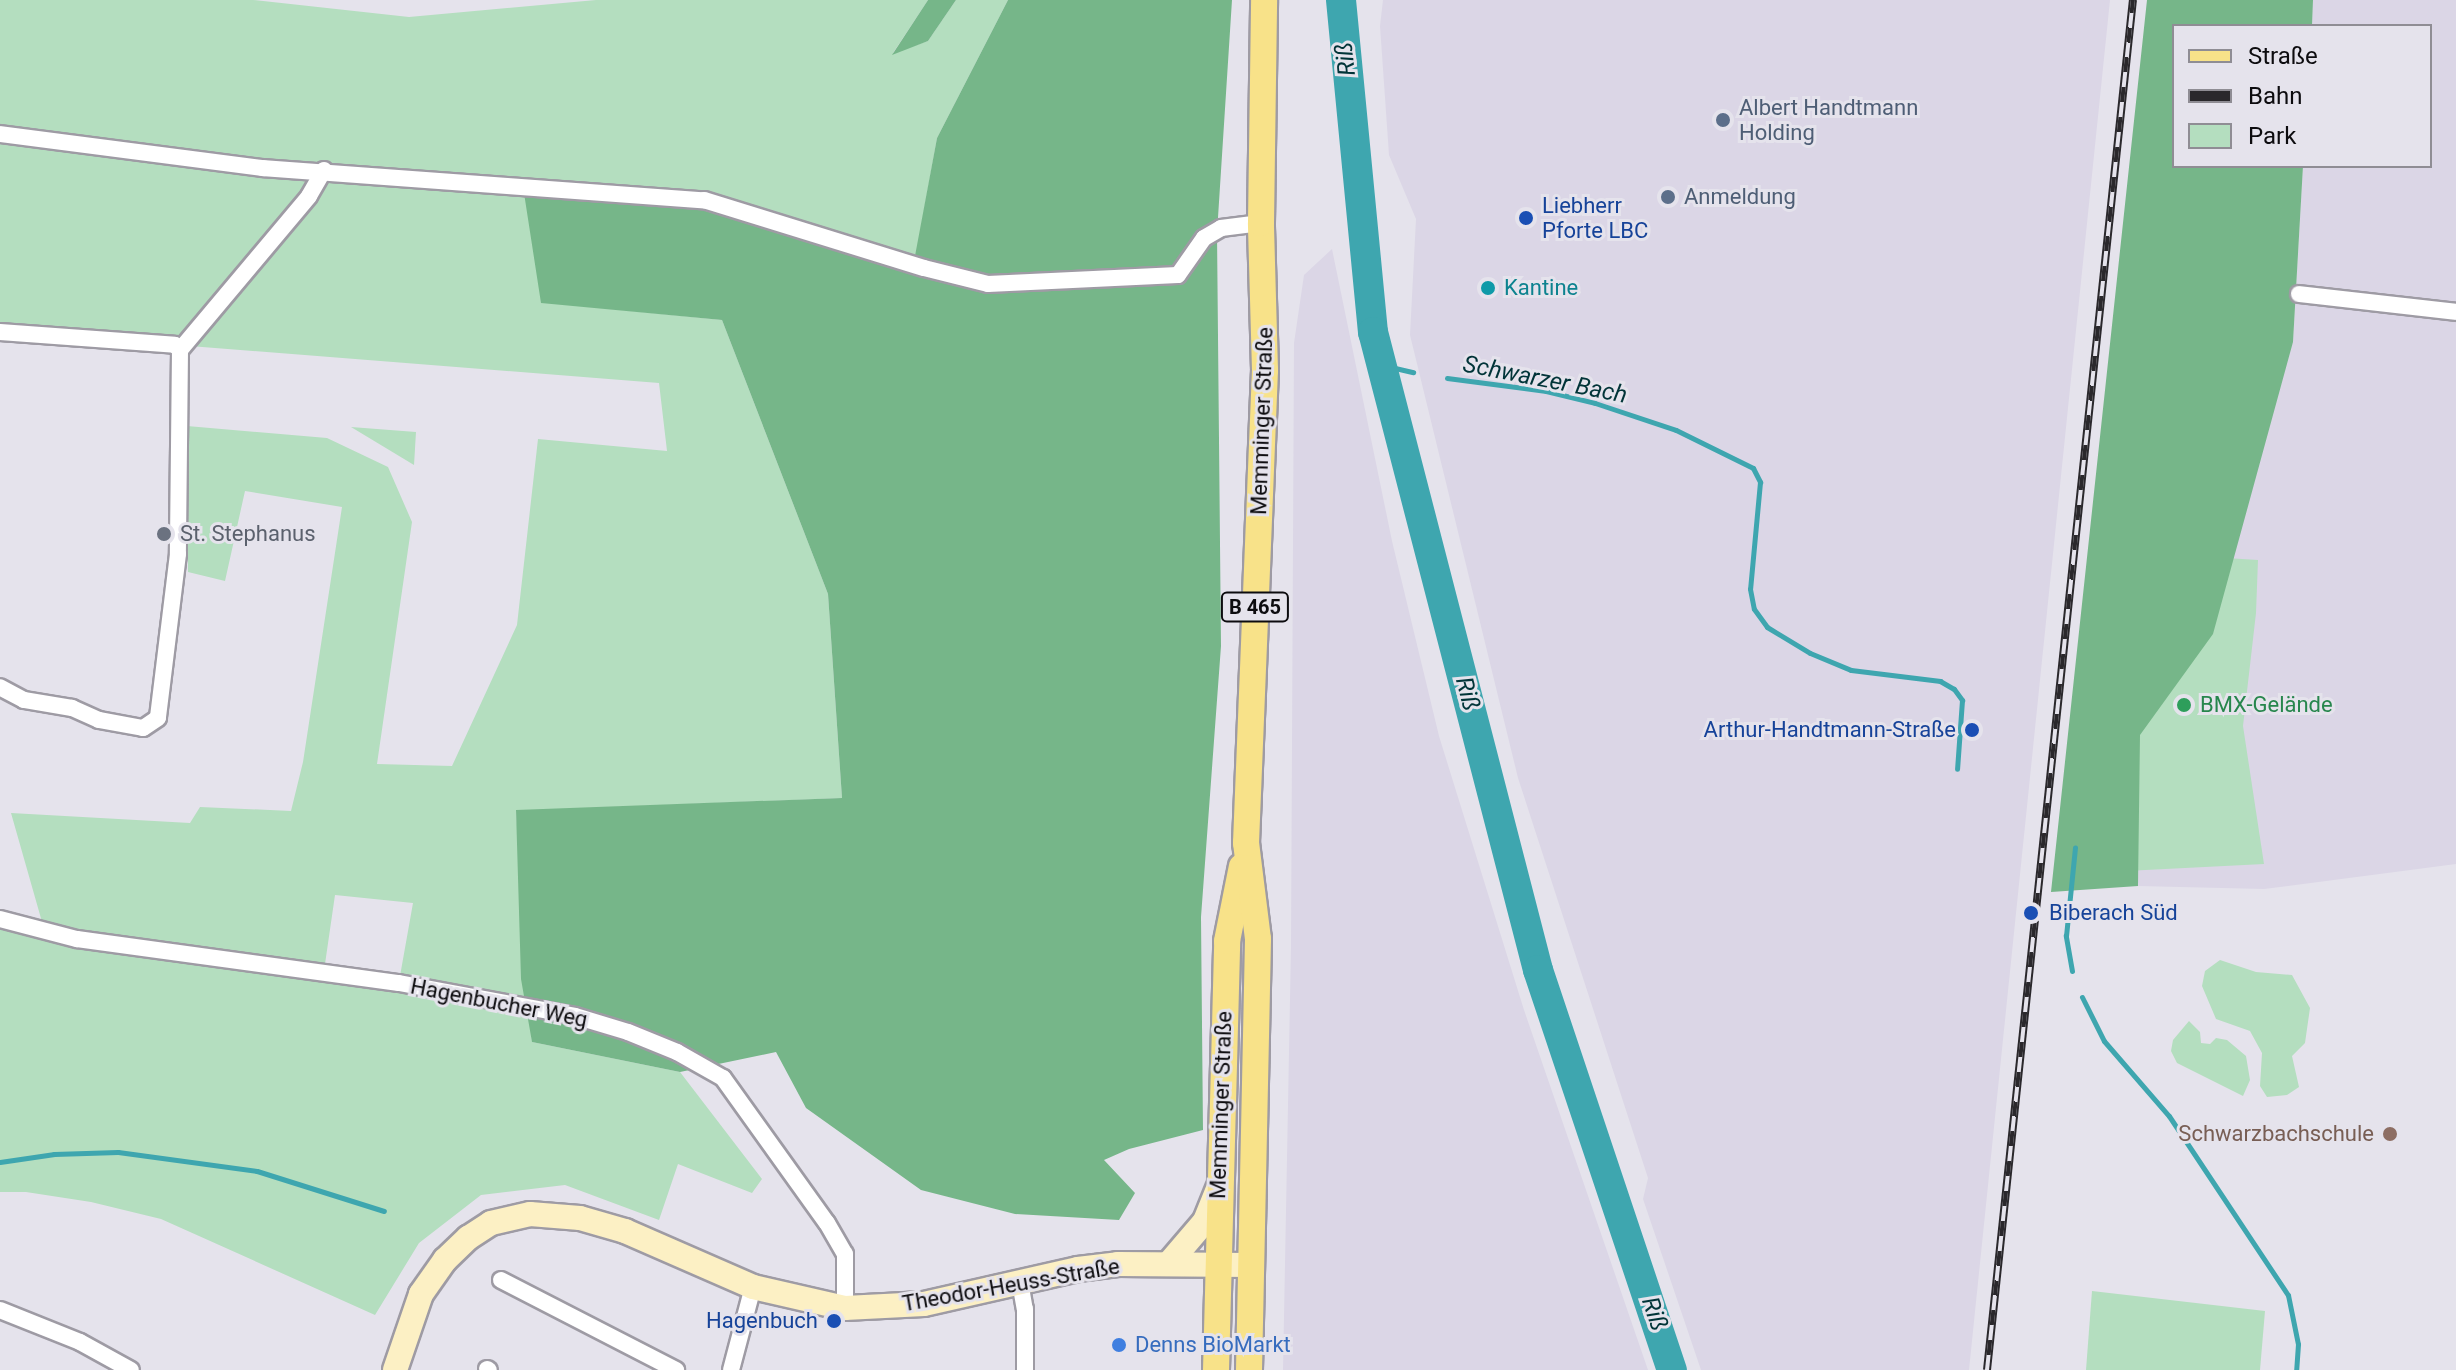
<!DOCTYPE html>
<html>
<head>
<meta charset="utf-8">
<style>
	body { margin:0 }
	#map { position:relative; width:2456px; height:1370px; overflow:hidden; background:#e5e3ec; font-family:Roboto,sans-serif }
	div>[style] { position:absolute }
	.built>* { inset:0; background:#dbd6e6 }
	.green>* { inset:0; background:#b4debf }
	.forest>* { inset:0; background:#76b689 }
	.stream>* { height:5px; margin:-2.5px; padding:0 2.5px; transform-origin:2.5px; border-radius:2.5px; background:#3ea6af }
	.river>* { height:30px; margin:-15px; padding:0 15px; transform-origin:15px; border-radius:15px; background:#3ea6af }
	.roads { filter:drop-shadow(2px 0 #9e9ba4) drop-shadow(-2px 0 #9e9ba4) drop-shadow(0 2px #9e9ba4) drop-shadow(0 -2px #9e9ba4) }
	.street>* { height:16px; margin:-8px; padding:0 8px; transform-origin:8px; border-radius:8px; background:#fff }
	.secondary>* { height:24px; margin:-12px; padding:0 12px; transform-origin:12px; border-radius:12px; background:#fcf0c4 }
	.primary>* { height:26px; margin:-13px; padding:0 13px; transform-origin:13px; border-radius:13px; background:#f8e289 }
	.rail>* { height:8px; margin-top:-4px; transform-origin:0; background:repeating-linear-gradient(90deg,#e5e3ec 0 15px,#2a282c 0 30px); box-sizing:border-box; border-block:2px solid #2a282c }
	.dots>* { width:22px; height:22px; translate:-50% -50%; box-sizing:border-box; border:4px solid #e5e3ec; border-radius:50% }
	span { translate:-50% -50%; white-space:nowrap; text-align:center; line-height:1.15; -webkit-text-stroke:6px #e5e3ec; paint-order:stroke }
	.shield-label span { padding:2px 6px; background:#e5e3ec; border:2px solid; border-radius:6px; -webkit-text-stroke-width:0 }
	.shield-label { font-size:20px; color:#0d0c0f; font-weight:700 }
	.service-label { font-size:22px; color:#4e5e75 }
	.left { translate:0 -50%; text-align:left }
	.transit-label { font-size:22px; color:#164399 }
	.right { translate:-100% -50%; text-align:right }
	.culture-label { font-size:22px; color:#0d838f }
	.street-label { font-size:22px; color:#0d0c0f }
	.worship-label { font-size:22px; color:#5b616d }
	.leisure-label { font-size:22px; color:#27864d }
	.education-label { font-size:22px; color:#785e54 }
	.shop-label { font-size:22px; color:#366cbe }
	.water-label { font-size:24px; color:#013438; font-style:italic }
	.legend { position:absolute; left:2172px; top:24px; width:260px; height:144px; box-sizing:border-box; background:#e5e3ec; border:2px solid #8f8d94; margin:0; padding:10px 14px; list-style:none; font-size:24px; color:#0d0c0f }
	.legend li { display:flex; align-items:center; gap:16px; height:40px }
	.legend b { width:40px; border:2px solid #8f8d94 }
</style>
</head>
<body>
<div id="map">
	<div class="built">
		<div style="clip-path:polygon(1383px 0,2110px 0,1969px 1370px,1701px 1370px,1643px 1199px,1648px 1178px,1518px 778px,1410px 335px,1416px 219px,1389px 155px,1380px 26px)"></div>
		<div style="clip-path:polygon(2313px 0,2456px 0,2456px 864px,2264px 889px,2138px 886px,2140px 735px,2293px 342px,2303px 166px,2430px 166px,2430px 26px,2312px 26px)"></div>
		<div style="clip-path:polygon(1332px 249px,1392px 541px,1439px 736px,1524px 1010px,1648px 1370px,1283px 1370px,1291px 946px,1294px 343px,1304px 275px)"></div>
	</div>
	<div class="green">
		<div style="clip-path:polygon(evenodd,0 0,253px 0,409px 17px,596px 0,928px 0,893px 53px,928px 41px,956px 0,1008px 0,937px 138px,913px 272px,541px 302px,722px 320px,828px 594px,842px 798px,516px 811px,532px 1042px,680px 1072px,762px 1179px,752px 1193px,678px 1164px,659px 1220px,565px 1185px,481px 1195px,419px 1243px,375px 1315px,161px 1219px,91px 1202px,26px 1192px,0 1192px,0 926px,46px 936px,11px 813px,190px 823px,200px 807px,291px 811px,303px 762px,342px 507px,245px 491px,225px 581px,188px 572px,187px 426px,327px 438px,388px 467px,412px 522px,377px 764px,452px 766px,517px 625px,538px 439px,667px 451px,659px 383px,0 331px,0 0,335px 895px,413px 903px,400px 976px,325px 964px,335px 895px)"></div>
		<div style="clip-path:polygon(351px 427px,416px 432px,414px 465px)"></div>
		<div style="clip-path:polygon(2226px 558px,2258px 560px,2256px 613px,2243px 726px,2264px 864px,2106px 872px,2126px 679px)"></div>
		<div style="clip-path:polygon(2220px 960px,2256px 972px,2292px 975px,2310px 1008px,2305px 1043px,2292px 1056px,2299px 1087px,2287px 1095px,2267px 1097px,2260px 1086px,2262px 1053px,2250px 1031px,2216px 1019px,2202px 986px,2205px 971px)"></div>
		<div style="clip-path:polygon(2189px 1021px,2200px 1032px,2201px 1043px,2210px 1044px,2216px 1038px,2227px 1040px,2246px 1056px,2250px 1080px,2243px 1096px,2177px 1063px,2171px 1051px,2173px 1040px)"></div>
		<div style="clip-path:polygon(2092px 1291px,2265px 1311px,2260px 1370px,2086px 1370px)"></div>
	</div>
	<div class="forest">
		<div style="clip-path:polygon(928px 0,956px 0,928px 41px,892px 55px)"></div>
		<div style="clip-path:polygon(1008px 0,1232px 0,1217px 233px,1221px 646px,1201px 917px,1203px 1130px,1129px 1149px,1104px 1160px,1135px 1193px,1119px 1220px,1015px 1214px,921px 1190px,806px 1108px,776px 1052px,680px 1072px,532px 1042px,521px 979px,516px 810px,842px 798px,828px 594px,722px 320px,541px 303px,524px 193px,699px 209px,912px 272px,937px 138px)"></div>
		<div style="clip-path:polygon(2147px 0,2313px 0,2312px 26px,2174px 26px,2174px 166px,2303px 166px,2293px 342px,2213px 634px,2140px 735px,2138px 886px,2051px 892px)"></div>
	</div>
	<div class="stream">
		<div style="left:1382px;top:365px;width:32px;rotate:13deg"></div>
		<div style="left:1447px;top:378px;width:100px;rotate:7.5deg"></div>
		<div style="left:1546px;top:391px;width:50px;rotate:13.8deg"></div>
		<div style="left:1595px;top:403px;width:85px;rotate:18.4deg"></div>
		<div style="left:1676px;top:430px;width:86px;rotate:26.3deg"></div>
		<div style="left:1753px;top:468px;width:16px;rotate:63deg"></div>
		<div style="left:1760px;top:482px;width:107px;rotate:95.3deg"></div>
		<div style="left:1750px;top:589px;width:20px;rotate:79deg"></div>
		<div style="left:1754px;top:609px;width:22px;rotate:54deg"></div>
		<div style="left:1767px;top:627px;width:50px;rotate:31.2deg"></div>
		<div style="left:1810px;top:653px;width:44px;rotate:22.5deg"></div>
		<div style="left:1851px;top:670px;width:90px;rotate:7deg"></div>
		<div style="left:1940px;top:681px;width:16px;rotate:30deg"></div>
		<div style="left:1954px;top:689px;width:14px;rotate:54deg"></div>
		<div style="left:1962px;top:700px;width:69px;rotate:94.1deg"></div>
		<div style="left:2072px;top:971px;width:36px;rotate:-100deg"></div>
		<div style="left:2066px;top:936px;width:89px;rotate:-84.2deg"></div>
		<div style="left:2082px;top:997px;width:49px;rotate:63.4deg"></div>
		<div style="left:2104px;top:1041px;width:99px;rotate:49.1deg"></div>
		<div style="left:2169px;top:1116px;width:215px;rotate:56.4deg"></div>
		<div style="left:2288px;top:1295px;width:50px;rotate:78.5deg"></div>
		<div style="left:2298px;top:1344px;width:26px;rotate:94deg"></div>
		<div style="left:0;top:1162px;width:55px;rotate:-8.4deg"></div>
		<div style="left:54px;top:1154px;width:64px;rotate:-1.8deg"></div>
		<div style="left:118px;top:1152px;width:140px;rotate:7.8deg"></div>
		<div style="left:257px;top:1171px;width:133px;rotate:17.5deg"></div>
	</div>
	<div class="river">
		<div style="left:1341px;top:0;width:334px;rotate:84.5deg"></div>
		<div style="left:1373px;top:332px;width:659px;rotate:75.5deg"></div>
		<div style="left:1538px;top:970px;width:422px;rotate:71.5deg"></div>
	</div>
	<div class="roads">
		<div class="street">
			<div style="left:0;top:134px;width:265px;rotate:7.4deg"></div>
			<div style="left:263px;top:168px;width:442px;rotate:4.2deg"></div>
			<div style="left:704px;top:200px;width:230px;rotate:17.2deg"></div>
			<div style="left:924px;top:268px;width:66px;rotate:14deg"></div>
			<div style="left:988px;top:284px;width:190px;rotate:-2.7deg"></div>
			<div style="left:1178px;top:275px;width:45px;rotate:-54.9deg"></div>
			<div style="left:1204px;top:238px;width:20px;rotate:-30deg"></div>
			<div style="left:1221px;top:228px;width:40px;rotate:-7.1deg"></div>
			<div style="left:2299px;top:294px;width:158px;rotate:6.5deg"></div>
			<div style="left:0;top:332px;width:175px;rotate:4.2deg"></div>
			<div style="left:175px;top:345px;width:7px;rotate:45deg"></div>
			<div style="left:180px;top:350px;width:204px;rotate:90.6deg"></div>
			<div style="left:178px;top:554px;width:165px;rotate:97deg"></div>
			<div style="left:158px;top:718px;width:18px;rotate:146deg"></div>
			<div style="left:143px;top:728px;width:45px;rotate:-169.7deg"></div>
			<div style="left:99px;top:720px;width:30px;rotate:-156deg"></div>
			<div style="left:72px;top:708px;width:49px;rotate:-170.5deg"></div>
			<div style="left:24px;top:700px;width:27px;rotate:-152deg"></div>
			<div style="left:180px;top:350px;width:201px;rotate:-50deg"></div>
			<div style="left:309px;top:196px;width:30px;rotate:-60deg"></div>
			<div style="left:0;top:919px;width:80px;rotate:14.6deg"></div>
			<div style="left:77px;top:939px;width:325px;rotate:7.8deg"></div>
			<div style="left:399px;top:983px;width:179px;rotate:10.6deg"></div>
			<div style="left:575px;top:1016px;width:55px;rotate:16.8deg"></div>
			<div style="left:628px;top:1032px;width:53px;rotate:22.2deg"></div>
			<div style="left:677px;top:1052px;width:53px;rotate:29.5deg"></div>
			<div style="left:723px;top:1078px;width:178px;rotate:54.4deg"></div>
			<div style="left:827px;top:1223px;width:36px;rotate:60deg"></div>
			<div style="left:845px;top:1254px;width:54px;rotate:90deg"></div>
			<div style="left:501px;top:1280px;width:197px;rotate:27.2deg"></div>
			<div style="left:1020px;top:1282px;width:27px;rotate:80deg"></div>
			<div style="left:1025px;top:1309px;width:61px;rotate:90deg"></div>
			<div style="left:0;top:1310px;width:86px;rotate:21.8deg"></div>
			<div style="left:80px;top:1342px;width:58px;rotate:28.8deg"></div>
			<div style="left:487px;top:1369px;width:2px;rotate:27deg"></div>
			<div style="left:731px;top:1370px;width:86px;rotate:-75.2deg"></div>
		</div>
		<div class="secondary">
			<div style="left:1170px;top:1262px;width:54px;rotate:-49.5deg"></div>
			<div style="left:1205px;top:1221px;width:35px;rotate:-68deg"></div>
			<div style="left:395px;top:1370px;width:80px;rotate:-71.1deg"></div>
			<div style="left:421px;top:1294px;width:42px;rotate:-54.8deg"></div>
			<div style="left:445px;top:1260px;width:32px;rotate:-44deg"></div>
			<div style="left:468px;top:1238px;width:27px;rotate:-33deg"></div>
			<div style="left:491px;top:1223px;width:40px;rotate:-13deg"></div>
			<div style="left:530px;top:1214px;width:50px;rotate:4.6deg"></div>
			<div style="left:580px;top:1218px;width:47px;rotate:16.1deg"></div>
			<div style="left:625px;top:1231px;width:140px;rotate:23.6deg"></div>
			<div style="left:753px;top:1287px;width:94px;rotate:12.9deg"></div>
			<div style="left:845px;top:1308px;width:79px;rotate:-2.9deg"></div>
			<div style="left:924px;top:1304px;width:158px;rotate:-12.8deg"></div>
			<div style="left:1078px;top:1269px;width:40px;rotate:-7.1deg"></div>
			<div style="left:1118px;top:1264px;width:133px;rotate:0.4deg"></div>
		</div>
		<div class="primary">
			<div style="left:1216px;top:1370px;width:429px;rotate:-88.5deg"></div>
			<div style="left:1227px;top:941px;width:76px;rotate:-78.7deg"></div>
			<div style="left:1249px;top:1370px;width:431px;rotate:-88.8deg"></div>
			<div style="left:1258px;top:939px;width:97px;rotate:-97.1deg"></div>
			<div style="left:1246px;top:843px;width:473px;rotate:-87.7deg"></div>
			<div style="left:1265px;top:370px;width:147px;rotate:-91.6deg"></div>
			<div style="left:1261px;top:223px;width:223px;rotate:-89.2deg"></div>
		</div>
	</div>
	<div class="rail">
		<div style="left:1987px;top:1370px;width:1378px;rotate:-83.92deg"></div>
	</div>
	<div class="dots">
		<div style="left:1723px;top:120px;background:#5c6f8a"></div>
		<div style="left:1668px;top:197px;background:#5c6f8a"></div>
		<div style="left:1526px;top:218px;background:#1a4fb4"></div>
		<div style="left:1488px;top:288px;background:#0f9aa8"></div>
		<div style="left:164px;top:534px;background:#6b7280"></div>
		<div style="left:2184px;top:705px;background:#2e9e5b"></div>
		<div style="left:1972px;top:730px;background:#1a4fb4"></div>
		<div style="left:2031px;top:913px;background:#1a4fb4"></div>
		<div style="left:2390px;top:1134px;background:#8d6e63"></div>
		<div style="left:834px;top:1321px;background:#1a4fb4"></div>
		<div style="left:1119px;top:1345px;background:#3f7fe0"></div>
	</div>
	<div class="shield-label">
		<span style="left:1255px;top:607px">B 465</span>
	</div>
	<div class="service-label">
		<span class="left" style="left:1739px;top:120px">Albert Handtmann<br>Holding</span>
		<span class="left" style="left:1684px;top:197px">Anmeldung</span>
	</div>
	<div class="transit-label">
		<span class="left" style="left:1542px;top:218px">Liebherr<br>Pforte LBC</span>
		<span class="right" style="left:1956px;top:730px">Arthur-Handtmann-Straße</span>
		<span class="left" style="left:2049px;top:913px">Biberach Süd</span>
		<span class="right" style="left:818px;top:1321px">Hagenbuch</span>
	</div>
	<div class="culture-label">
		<span class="left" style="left:1504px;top:288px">Kantine</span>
	</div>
	<div class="street-label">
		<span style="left:1262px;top:421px;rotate:-88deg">Memminger Straße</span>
		<span style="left:499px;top:1003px;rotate:11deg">Hagenbucher Weg</span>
		<span style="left:1221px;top:1105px;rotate:-88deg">Memminger Straße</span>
		<span style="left:1011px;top:1285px;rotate:-10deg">Theodor-Heuss-Straße</span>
	</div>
	<div class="worship-label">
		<span class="left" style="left:180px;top:534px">St. Stephanus</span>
	</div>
	<div class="leisure-label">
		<span class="left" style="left:2200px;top:705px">BMX-Gelände</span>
	</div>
	<div class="education-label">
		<span class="right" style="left:2374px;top:1134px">Schwarzbachschule</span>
	</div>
	<div class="shop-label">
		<span class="left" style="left:1135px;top:1345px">Denns BioMarkt</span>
	</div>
	<div class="water-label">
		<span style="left:1346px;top:59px;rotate:-96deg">Riß</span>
		<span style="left:1545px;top:380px;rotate:11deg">Schwarzer Bach</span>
		<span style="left:1467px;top:694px;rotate:75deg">Riß</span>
		<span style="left:1654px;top:1314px;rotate:71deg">Riß</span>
	</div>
	<ul class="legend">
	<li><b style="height:10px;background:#f8e289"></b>Straße</li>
	<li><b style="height:10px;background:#2a282c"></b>Bahn</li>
	<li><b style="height:22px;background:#b4debf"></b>Park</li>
	</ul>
</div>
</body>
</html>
